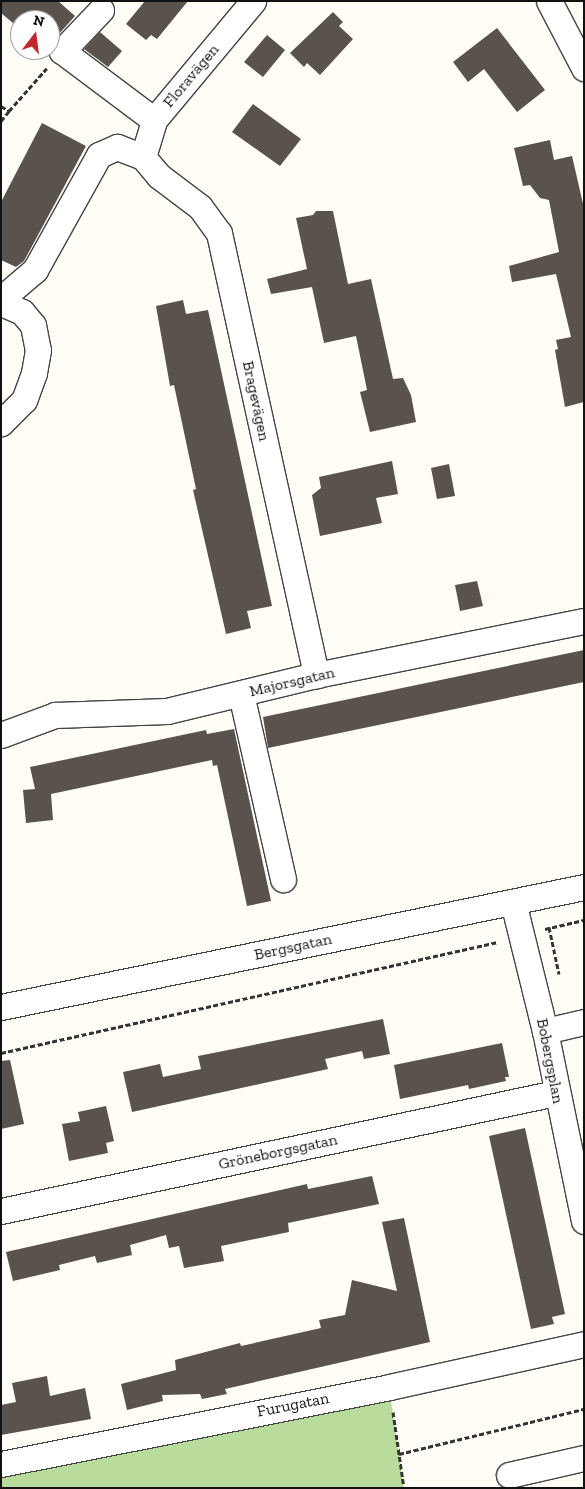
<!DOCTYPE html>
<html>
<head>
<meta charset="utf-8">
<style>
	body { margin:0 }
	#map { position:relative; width:585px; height:1489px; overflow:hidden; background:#fffdf5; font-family:"Zilla Slab",serif }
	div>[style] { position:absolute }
	.forest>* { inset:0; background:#b9dc9c }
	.building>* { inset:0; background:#5a524d }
	.path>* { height:3px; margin-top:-1.5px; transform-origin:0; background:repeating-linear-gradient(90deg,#333 0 5px,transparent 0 7.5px) }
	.roads { filter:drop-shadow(1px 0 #444) drop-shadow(-1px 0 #444) drop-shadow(0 1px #444) drop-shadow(0 -1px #444) }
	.minor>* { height:25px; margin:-12.5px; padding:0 12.5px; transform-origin:12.5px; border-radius:12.5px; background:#fff }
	span { translate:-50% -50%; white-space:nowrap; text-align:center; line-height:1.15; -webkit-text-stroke:5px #fff; paint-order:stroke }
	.street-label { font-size:16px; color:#111 }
	.frame { position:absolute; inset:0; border:2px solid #111; pointer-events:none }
	.north { position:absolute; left:10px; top:10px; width:50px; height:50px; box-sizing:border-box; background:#fff; border:1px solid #a0a0a0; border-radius:50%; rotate:15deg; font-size:14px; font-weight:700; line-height:20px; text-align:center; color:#111 }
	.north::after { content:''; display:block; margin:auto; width:18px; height:22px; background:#c4262e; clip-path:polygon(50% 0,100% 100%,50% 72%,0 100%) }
</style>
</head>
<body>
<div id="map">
	<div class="forest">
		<div style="clip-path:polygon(389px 1387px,404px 1488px,1px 1488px,1px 1466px)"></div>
	</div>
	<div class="building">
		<div style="clip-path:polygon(1px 1px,58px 1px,75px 16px,50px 44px,50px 20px,20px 20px,20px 29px,1px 13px)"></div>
		<div style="clip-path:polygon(145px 1px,188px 1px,157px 39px,151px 35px,146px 40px,126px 24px)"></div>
		<div style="clip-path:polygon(333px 12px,343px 22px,339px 26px,353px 39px,320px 75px,307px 63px,304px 67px,290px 53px)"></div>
		<div style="clip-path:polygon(497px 28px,545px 90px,517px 112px,484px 69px,468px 82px,453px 62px)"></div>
		<div style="clip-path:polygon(100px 32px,122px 51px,108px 67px,84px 49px)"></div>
		<div style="clip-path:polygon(267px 35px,285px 50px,263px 77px,244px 62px)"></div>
		<div style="clip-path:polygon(253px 104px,301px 139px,280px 166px,232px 132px)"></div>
		<div style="clip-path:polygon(42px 123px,86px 146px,24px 261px,16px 267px,1px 260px,1px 202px)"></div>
		<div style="clip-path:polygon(550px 140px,554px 160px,572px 156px,584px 208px,584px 402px,565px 407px,555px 350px,558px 349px,556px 340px,571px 337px,556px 274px,512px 282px,509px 266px,559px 252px,549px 200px,540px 198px,530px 185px,523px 186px,514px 148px)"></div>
		<div style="clip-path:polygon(316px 211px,333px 211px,348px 284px,371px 279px,393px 379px,403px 378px,411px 395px,416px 422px,370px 432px,360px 392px,367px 390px,356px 336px,324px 343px,312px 287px,271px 294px,267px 279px,307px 269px,296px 218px,313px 215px)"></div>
		<div style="clip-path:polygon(183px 300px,186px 314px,208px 310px,272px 606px,247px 611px,251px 628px,226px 634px,193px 490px,196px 489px,174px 385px,170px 386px,156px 306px)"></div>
		<div style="clip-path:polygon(392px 461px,398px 494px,376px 498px,382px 523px,320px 536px,312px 495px,321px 488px,319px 477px)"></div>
		<div style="clip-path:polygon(449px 464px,455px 496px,437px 499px,431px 468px)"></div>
		<div style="clip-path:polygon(477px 581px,483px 606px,460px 611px,455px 585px)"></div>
		<div style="clip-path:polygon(584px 650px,584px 682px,268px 748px,263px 717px)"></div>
		<div style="clip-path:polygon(234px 729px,271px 901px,247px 906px,217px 765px,213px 766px,212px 760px,51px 794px,53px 820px,26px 823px,23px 790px,35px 789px,30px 767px,206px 730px,207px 734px)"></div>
		<div style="clip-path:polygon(383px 1019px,390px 1054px,364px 1059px,362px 1051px,325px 1059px,328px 1069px,132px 1112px,123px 1072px,160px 1064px,163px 1077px,201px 1069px,198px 1056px)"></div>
		<div style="clip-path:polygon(502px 1043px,509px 1077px,505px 1077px,506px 1081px,469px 1089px,468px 1085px,400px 1099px,394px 1065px)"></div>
		<div style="clip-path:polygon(10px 1060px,24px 1124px,1px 1129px,1px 1061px)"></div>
		<div style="clip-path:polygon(106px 1106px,114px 1141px,106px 1143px,108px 1153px,69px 1161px,62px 1124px,80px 1121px,78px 1112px)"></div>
		<div style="clip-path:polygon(525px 1128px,565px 1314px,552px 1317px,554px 1324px,531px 1329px,489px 1136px)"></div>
		<div style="clip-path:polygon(372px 1176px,379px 1204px,288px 1223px,289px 1232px,221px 1246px,224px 1261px,184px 1268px,179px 1246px,169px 1248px,166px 1235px,130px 1245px,132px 1255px,97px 1263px,95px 1256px,59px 1265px,60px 1270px,13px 1281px,6px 1252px,307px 1184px,308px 1189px)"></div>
		<div style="clip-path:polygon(404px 1218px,430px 1342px,225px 1389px,227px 1394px,202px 1399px,200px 1394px,162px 1395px,163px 1401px,127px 1410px,121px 1384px,176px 1370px,175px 1360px,240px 1343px,241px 1346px,321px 1328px,319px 1320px,345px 1315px,352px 1280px,397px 1291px,382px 1222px)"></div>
		<div style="clip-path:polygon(47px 1376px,50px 1396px,85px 1388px,91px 1419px,1px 1435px,1px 1405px,16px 1402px,12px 1383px)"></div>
	</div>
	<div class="path">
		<div style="left:1px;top:106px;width:9px;rotate:32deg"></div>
		<div style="left:9px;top:111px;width:57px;rotate:-48.5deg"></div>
		<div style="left:1px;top:121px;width:13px;rotate:-51deg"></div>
		<div style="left:549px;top:927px;width:48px;rotate:78deg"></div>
		<div style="left:545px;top:929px;width:40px;rotate:-13deg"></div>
		<div style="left:1px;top:1053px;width:509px;rotate:-12.59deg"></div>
		<div style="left:393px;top:1412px;width:77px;rotate:81.8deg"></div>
		<div style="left:399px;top:1454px;width:190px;rotate:-13.7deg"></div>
	</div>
	<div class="roads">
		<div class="minor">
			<div style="left:549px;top:1px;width:76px;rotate:62.4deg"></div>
			<div style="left:101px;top:10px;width:57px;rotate:133.6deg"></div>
			<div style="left:62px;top:51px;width:115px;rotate:36.9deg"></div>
			<div style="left:143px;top:157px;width:39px;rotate:-73deg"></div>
			<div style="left:154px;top:120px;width:155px;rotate:-50.2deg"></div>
			<div style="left:1px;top:299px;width:45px;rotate:-40.5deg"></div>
			<div style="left:35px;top:270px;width:132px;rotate:-60.9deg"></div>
			<div style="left:99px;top:155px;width:20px;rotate:-24deg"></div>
			<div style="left:117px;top:147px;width:28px;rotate:21deg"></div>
			<div style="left:143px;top:157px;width:25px;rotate:50deg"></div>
			<div style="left:159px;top:176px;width:51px;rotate:37.1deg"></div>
			<div style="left:200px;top:207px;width:32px;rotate:54deg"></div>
			<div style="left:219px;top:233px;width:453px;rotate:77.6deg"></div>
			<div style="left:1px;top:303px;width:23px;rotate:23deg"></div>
			<div style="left:22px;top:312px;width:17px;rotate:50deg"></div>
			<div style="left:33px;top:325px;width:25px;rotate:79deg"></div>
			<div style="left:38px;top:350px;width:23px;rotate:100deg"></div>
			<div style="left:34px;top:373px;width:29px;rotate:110deg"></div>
			<div style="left:24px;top:400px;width:33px;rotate:135deg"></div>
			<div style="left:241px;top:694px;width:190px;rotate:77.2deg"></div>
			<div style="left:1px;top:735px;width:58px;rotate:-20.3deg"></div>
			<div style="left:55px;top:715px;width:112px;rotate:-2deg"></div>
			<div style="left:167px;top:711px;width:153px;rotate:-13.6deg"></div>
			<div style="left:316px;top:675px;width:273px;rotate:-11.4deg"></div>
			<div style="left:513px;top:902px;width:133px;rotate:76.1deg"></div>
			<div style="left:545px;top:1031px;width:194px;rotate:78.4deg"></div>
			<div style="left:1px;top:1007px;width:595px;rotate:-11.63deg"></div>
			<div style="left:545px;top:1031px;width:40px;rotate:-13deg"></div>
			<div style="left:1px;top:1211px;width:566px;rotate:-12.02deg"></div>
			<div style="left:1px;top:1464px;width:396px;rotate:-11.2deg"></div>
			<div style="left:389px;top:1387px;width:200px;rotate:-12.4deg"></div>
			<div style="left:509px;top:1475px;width:77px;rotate:-12.8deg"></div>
		</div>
	</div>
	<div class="street-label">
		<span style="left:191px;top:76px;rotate:-50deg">Floravägen</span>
		<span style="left:256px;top:401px;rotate:78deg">Bragevägen</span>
		<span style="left:292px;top:682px;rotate:-13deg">Majorsgatan</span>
		<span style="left:293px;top:947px;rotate:-12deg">Bergsgatan</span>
		<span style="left:550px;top:1061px;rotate:79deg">Bobergsplan</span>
		<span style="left:278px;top:1152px;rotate:-12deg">Gröneborgsgatan</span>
		<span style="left:293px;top:1405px;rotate:-11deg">Furugatan</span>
	</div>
	<div class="frame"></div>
	<div class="north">N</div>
</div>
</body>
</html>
